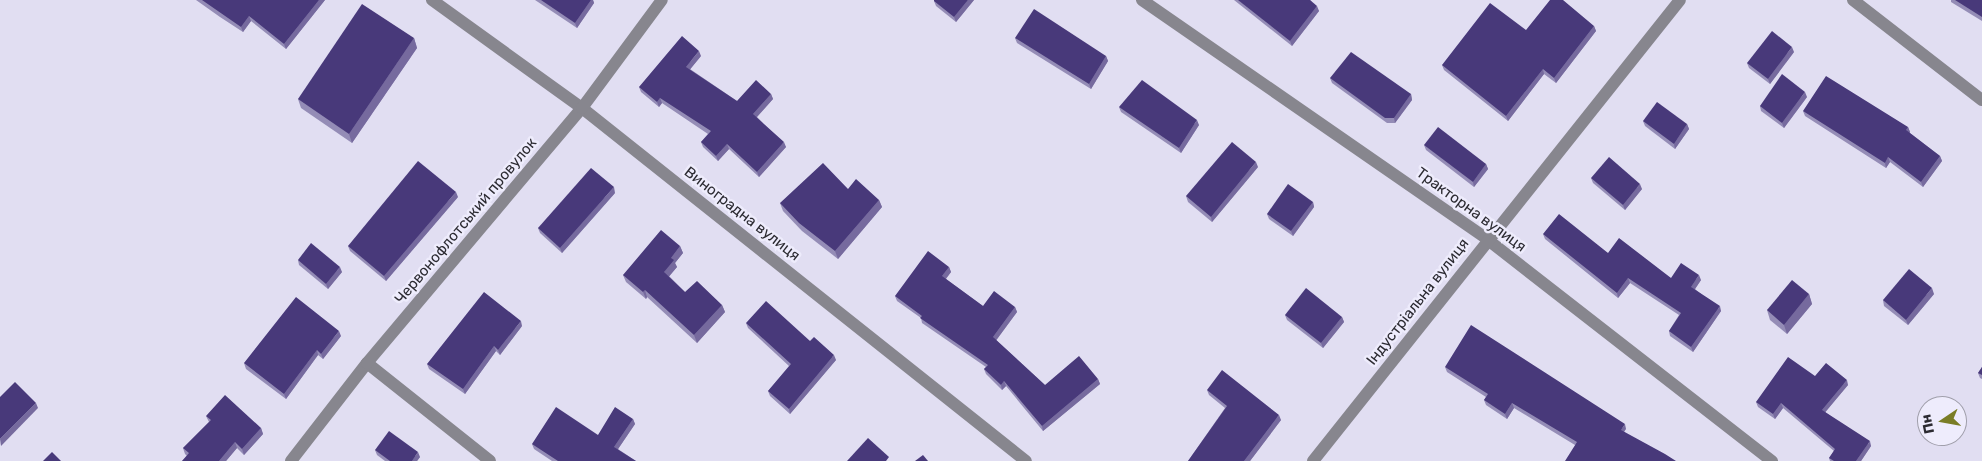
<!DOCTYPE html>
<html>
<head>
<meta charset="utf-8">
<style>
	body { margin:0 }
	#map { position:relative; width:1982px; height:461px; overflow:hidden; background:#e1def2; font-family:Rubik,sans-serif }
	div>[style] { position:absolute }
	.minor>* { height:12px; margin:-6px; padding:0 6px; transform-origin:6px; border-radius:6px; background:#87868e }
	.wall>* { inset:0; background:#948cb6 }
	.shaded-wall>* { inset:0; background:#766a9e }
	.building>* { inset:0; background:#48397a }
	span { translate:-50% -50%; white-space:nowrap; text-align:center; line-height:1.15; -webkit-text-stroke:5px #eeecfc; paint-order:stroke }
	.street-label { font-size:15px; color:#2c2b32 }
	.north { position:absolute; left:1917px; top:396px; width:50px; height:50px; box-sizing:border-box; background:#eeecfc; border:1px solid #a09fab; border-radius:50%; rotate:258deg; font-size:14px; font-weight:700; line-height:20px; text-align:center; color:#2c2b32 }
	.north::after { content:''; display:block; margin:auto; width:18px; height:22px; background:#7a7d26; clip-path:polygon(50% 0,100% 100%,50% 72%,0 100%) }
</style>
</head>
<body>
<div id="map">
	<div class="minor">
		<div style="left:432px;top:0;width:185px;rotate:35.8deg"></div>
		<div style="left:582px;top:108px;width:567px;rotate:38.49deg"></div>
		<div style="left:1142px;top:0;width:421px;rotate:34.7deg"></div>
		<div style="left:1488px;top:240px;width:360px;rotate:37.9deg"></div>
		<div style="left:1853px;top:0;width:163px;rotate:37.8deg"></div>
		<div style="left:367px;top:363px;width:157px;rotate:38.5deg"></div>
		<div style="left:291px;top:461px;width:124px;rotate:-52.2deg"></div>
		<div style="left:367px;top:363px;width:334px;rotate:-49.9deg"></div>
		<div style="left:582px;top:108px;width:134px;rotate:-53.5deg"></div>
		<div style="left:1313px;top:461px;width:589px;rotate:-51.48deg"></div>
	</div>
	<div class="wall">
		<div style="clip-path:polygon(196px 0,325px 0,286px 49px,251px 21px,243px 32px,220px 17px)"></div>
		<div style="clip-path:polygon(535px 0,593px 0,594px 3px,577px 28px)"></div>
		<div style="clip-path:polygon(974px 0,956px 22px,936px 6px,934px 1px)"></div>
		<div style="clip-path:polygon(1234px 0,1310px 0,1319px 11px,1292px 46px)"></div>
		<div style="clip-path:polygon(1951px 0,1982px 0,1982px 21px,1951px 2px)"></div>
		<div style="clip-path:polygon(1594px 26px,1596px 31px,1556px 83px,1544px 74px,1508px 121px,1444px 70px,1442px 65px,1526px 30px)"></div>
		<div style="clip-path:polygon(414px 38px,417px 48px,352px 143px,301px 108px,298px 99px)"></div>
		<div style="clip-path:polygon(1015px 38px,1106px 56px,1108px 61px,1091px 89px,1017px 43px)"></div>
		<div style="clip-path:polygon(1794px 52px,1770px 84px,1749px 68px,1747px 63px)"></div>
		<div style="clip-path:polygon(701px 56px,690px 69px,737px 101px,771px 94px,773px 99px,757px 117px,786px 147px,759px 177px,729px 149px,718px 161px,703px 147px,701px 142px,708px 134px,662px 103px,659px 107px,641px 92px,639px 87px)"></div>
		<div style="clip-path:polygon(1330px 78px,1411px 94px,1412px 100px,1395px 123px,1387px 123px,1332px 83px)"></div>
		<div style="clip-path:polygon(1807px 97px,1784px 128px,1761px 111px,1760px 106px)"></div>
		<div style="clip-path:polygon(1119px 107px,1199px 125px,1181px 153px,1121px 112px)"></div>
		<div style="clip-path:polygon(1803px 111px,1908px 127px,1910px 132px,1910px 133px,1940px 156px,1942px 161px,1923px 187px,1890px 162px,1886px 168px,1805px 116px)"></div>
		<div style="clip-path:polygon(1643px 121px,1687px 124px,1689px 129px,1675px 149px,1645px 126px)"></div>
		<div style="clip-path:polygon(1424px 145px,1486px 164px,1488px 169px,1474px 187px,1426px 150px)"></div>
		<div style="clip-path:polygon(1258px 167px,1212px 222px,1188px 202px,1186px 196px)"></div>
		<div style="clip-path:polygon(1591px 178px,1642px 189px,1625px 210px,1593px 183px)"></div>
		<div style="clip-path:polygon(848px 189px,879px 200px,882px 207px,838px 259px,802px 231px,783px 211px,780px 203px)"></div>
		<div style="clip-path:polygon(615px 193px,562px 253px,540px 233px,538px 228px)"></div>
		<div style="clip-path:polygon(458px 197px,386px 281px,350px 251px,348px 246px)"></div>
		<div style="clip-path:polygon(1313px 202px,1314px 207px,1293px 236px,1269px 219px,1267px 214px)"></div>
		<div style="clip-path:polygon(1543px 234px,1608px 253px,1671px 278px,1701px 280px,1695px 289px,1721px 311px,1693px 352px,1670px 336px,1669px 331px,1679px 315px,1630px 283px,1618px 298px,1545px 239px)"></div>
		<div style="clip-path:polygon(680px 246px,683px 253px,675px 263px,677px 267px,669px 276px,685px 292px,722px 305px,725px 312px,697px 343px,647px 297px,646px 299px,626px 282px,623px 275px)"></div>
		<div style="clip-path:polygon(298px 260px,342px 272px,328px 289px,299px 265px)"></div>
		<div style="clip-path:polygon(949px 267px,951px 272px,946px 279px,983px 306px,1015px 307px,1017px 312px,996px 340px,1045px 385px,1098px 379px,1100px 384px,1043px 431px,1006px 386px,1002px 390px,986px 374px,984px 369px,986px 367px,922px 323px,921px 318px,897px 301px,895px 296px)"></div>
		<div style="clip-path:polygon(1809px 294px,1812px 304px,1787px 334px,1770px 320px,1767px 310px)"></div>
		<div style="clip-path:polygon(1934px 294px,1908px 325px,1884px 306px,1883px 300px)"></div>
		<div style="clip-path:polygon(1285px 315px,1342px 317px,1344px 322px,1323px 348px,1287px 320px)"></div>
		<div style="clip-path:polygon(746px 323px,810px 341px,836px 360px,790px 414px,770px 396px,768px 391px,789px 366px,748px 328px)"></div>
		<div style="clip-path:polygon(522px 326px,500px 355px,496px 351px,465px 394px,429px 369px,427px 364px)"></div>
		<div style="clip-path:polygon(341px 336px,323px 359px,318px 355px,286px 399px,246px 369px,244px 363px)"></div>
		<div style="clip-path:polygon(1445px 367px,1626px 429px,1575px 445px,1514px 408px,1507px 419px,1486px 405px,1484px 400px,1486px 397px,1447px 372px)"></div>
		<div style="clip-path:polygon(1982px 367px,1982px 379px,1980px 378px,1978px 373px)"></div>
		<div style="clip-path:polygon(1815px 376px,1848px 385px,1825px 412px,1871px 446px,1861px 461px,1830px 461px,1829px 458px,1834px 451px,1783px 408px,1775px 419px,1758px 407px,1756px 402px)"></div>
		<div style="clip-path:polygon(1207px 390px,1281px 420px,1250px 461px,1188px 461px,1225px 408px,1209px 395px)"></div>
		<div style="clip-path:polygon(206px 416px,261px 428px,263px 434px,244px 455px,237px 448px,226px 461px,182px 461px,187px 456px,185px 454px,183px 448px,209px 422px)"></div>
		<div style="clip-path:polygon(633px 419px,635px 424px,618px 449px,636px 461px,552px 461px,534px 449px,532px 444px,598px 435px)"></div>
		<div style="clip-path:polygon(375px 450px,420px 457px,417px 461px,385px 461px,377px 455px)"></div>
	</div>
	<div class="shaded-wall">
		<div style="clip-path:polygon(319px 0,325px 0,286px 49px,284px 44px)"></div>
		<div style="clip-path:polygon(591px 0,593px 0,594px 3px,577px 28px,575px 23px)"></div>
		<div style="clip-path:polygon(968px 0,974px 0,956px 22px,954px 17px)"></div>
		<div style="clip-path:polygon(1317px 6px,1319px 11px,1292px 46px,1290px 41px)"></div>
		<div style="clip-path:polygon(249px 16px,251px 21px,243px 32px,241px 27px)"></div>
		<div style="clip-path:polygon(1594px 26px,1596px 31px,1556px 83px,1554px 78px)"></div>
		<div style="clip-path:polygon(414px 38px,417px 48px,352px 143px,349px 134px)"></div>
		<div style="clip-path:polygon(1792px 47px,1794px 52px,1770px 84px,1768px 79px)"></div>
		<div style="clip-path:polygon(699px 51px,701px 56px,688px 72px,686px 67px)"></div>
		<div style="clip-path:polygon(1106px 56px,1108px 61px,1091px 89px,1089px 84px)"></div>
		<div style="clip-path:polygon(1543px 69px,1544px 74px,1508px 121px,1506px 116px)"></div>
		<div style="clip-path:polygon(1805px 92px,1807px 97px,1784px 128px,1782px 123px)"></div>
		<div style="clip-path:polygon(771px 94px,773px 99px,755px 119px,753px 114px)"></div>
		<div style="clip-path:polygon(1411px 94px,1412px 100px,1395px 123px,1394px 118px)"></div>
		<div style="clip-path:polygon(660px 98px,662px 103px,659px 107px,657px 102px)"></div>
		<div style="clip-path:polygon(1197px 120px,1199px 125px,1181px 153px,1179px 148px)"></div>
		<div style="clip-path:polygon(1687px 124px,1689px 129px,1675px 149px,1674px 144px)"></div>
		<div style="clip-path:polygon(1908px 127px,1910px 132px,1908px 135px,1906px 130px)"></div>
		<div style="clip-path:polygon(784px 142px,786px 147px,759px 177px,757px 172px)"></div>
		<div style="clip-path:polygon(727px 144px,729px 149px,718px 161px,716px 156px)"></div>
		<div style="clip-path:polygon(1940px 156px,1942px 161px,1923px 187px,1921px 182px)"></div>
		<div style="clip-path:polygon(1888px 157px,1890px 162px,1886px 168px,1885px 163px)"></div>
		<div style="clip-path:polygon(1256px 162px,1258px 167px,1212px 222px,1211px 217px)"></div>
		<div style="clip-path:polygon(1486px 164px,1488px 169px,1474px 187px,1473px 182px)"></div>
		<div style="clip-path:polygon(1640px 184px,1642px 189px,1625px 210px,1623px 205px)"></div>
		<div style="clip-path:polygon(614px 187px,615px 193px,562px 253px,560px 248px)"></div>
		<div style="clip-path:polygon(456px 192px,458px 197px,386px 281px,384px 276px)"></div>
		<div style="clip-path:polygon(879px 200px,882px 207px,838px 259px,835px 251px)"></div>
		<div style="clip-path:polygon(1313px 202px,1314px 207px,1293px 236px,1291px 231px)"></div>
		<div style="clip-path:polygon(680px 246px,683px 253px,675px 263px,677px 267px,667px 279px,664px 272px,671px 258px)"></div>
		<div style="clip-path:polygon(340px 267px,342px 272px,328px 289px,326px 284px)"></div>
		<div style="clip-path:polygon(949px 267px,951px 272px,944px 281px,942px 276px)"></div>
		<div style="clip-path:polygon(1699px 275px,1701px 280px,1693px 292px,1691px 287px)"></div>
		<div style="clip-path:polygon(1628px 278px,1630px 283px,1618px 298px,1617px 293px)"></div>
		<div style="clip-path:polygon(1932px 288px,1934px 294px,1908px 325px,1906px 320px)"></div>
		<div style="clip-path:polygon(645px 290px,647px 297px,646px 299px,643px 292px)"></div>
		<div style="clip-path:polygon(1809px 294px,1812px 304px,1787px 334px,1784px 325px)"></div>
		<div style="clip-path:polygon(722px 305px,725px 312px,697px 343px,694px 335px)"></div>
		<div style="clip-path:polygon(1720px 306px,1721px 311px,1693px 352px,1691px 347px)"></div>
		<div style="clip-path:polygon(1015px 307px,1017px 312px,995px 342px,993px 337px)"></div>
		<div style="clip-path:polygon(1342px 317px,1344px 322px,1323px 348px,1321px 343px)"></div>
		<div style="clip-path:polygon(521px 321px,522px 326px,500px 355px,498px 350px)"></div>
		<div style="clip-path:polygon(339px 331px,341px 336px,323px 359px,321px 354px)"></div>
		<div style="clip-path:polygon(494px 346px,496px 351px,465px 394px,463px 389px)"></div>
		<div style="clip-path:polygon(317px 350px,318px 355px,286px 399px,284px 394px)"></div>
		<div style="clip-path:polygon(834px 355px,836px 360px,790px 414px,789px 409px)"></div>
		<div style="clip-path:polygon(1098px 379px,1100px 384px,1043px 431px,1042px 426px)"></div>
		<div style="clip-path:polygon(1847px 380px,1848px 385px,1823px 415px,1822px 410px)"></div>
		<div style="clip-path:polygon(1004px 381px,1006px 386px,1002px 390px,1001px 385px)"></div>
		<div style="clip-path:polygon(36px 403px,38px 408px,1px 446px,0 439px)"></div>
		<div style="clip-path:polygon(1512px 403px,1514px 408px,1507px 419px,1505px 414px)"></div>
		<div style="clip-path:polygon(1781px 403px,1783px 408px,1775px 419px,1773px 414px)"></div>
		<div style="clip-path:polygon(1279px 415px,1281px 420px,1250px 461px,1244px 461px)"></div>
		<div style="clip-path:polygon(633px 419px,635px 424px,616px 452px,614px 447px)"></div>
		<div style="clip-path:polygon(1625px 424px,1626px 429px,1622px 435px,1621px 430px)"></div>
		<div style="clip-path:polygon(261px 428px,263px 434px,244px 455px,242px 449px)"></div>
		<div style="clip-path:polygon(1870px 441px,1871px 446px,1861px 461px,1856px 461px)"></div>
		<div style="clip-path:polygon(235px 442px,237px 448px,226px 461px,219px 461px)"></div>
		<div style="clip-path:polygon(418px 452px,420px 457px,417px 461px,412px 461px)"></div>
	</div>
	<div class="building">
		<div style="clip-path:polygon(202px 0,319px 0,284px 44px,249px 16px,241px 27px)"></div>
		<div style="clip-path:polygon(541px 0,591px 0,575px 23px)"></div>
		<div style="clip-path:polygon(934px 0,968px 0,954px 17px,934px 1px)"></div>
		<div style="clip-path:polygon(1238px 0,1310px 0,1317px 6px,1290px 41px)"></div>
		<div style="clip-path:polygon(1550px 0,1563px 0,1594px 26px,1554px 78px,1543px 69px,1506px 116px,1442px 65px,1490px 3px,1526px 30px)"></div>
		<div style="clip-path:polygon(1955px 0,1982px 0,1982px 17px)"></div>
		<div style="clip-path:polygon(362px 4px,414px 38px,349px 134px,298px 99px)"></div>
		<div style="clip-path:polygon(1034px 9px,1106px 56px,1089px 84px,1015px 38px)"></div>
		<div style="clip-path:polygon(1772px 31px,1792px 47px,1768px 79px,1747px 63px)"></div>
		<div style="clip-path:polygon(682px 36px,699px 51px,686px 67px,737px 101px,756px 80px,771px 94px,753px 114px,784px 142px,757px 172px,727px 144px,716px 156px,701px 142px,711px 131px,660px 98px,657px 102px,639px 87px)"></div>
		<div style="clip-path:polygon(1351px 52px,1411px 94px,1394px 118px,1385px 118px,1330px 78px)"></div>
		<div style="clip-path:polygon(1782px 74px,1805px 92px,1782px 123px,1760px 106px)"></div>
		<div style="clip-path:polygon(1826px 76px,1908px 127px,1906px 130px,1940px 156px,1921px 182px,1888px 157px,1885px 163px,1803px 111px)"></div>
		<div style="clip-path:polygon(1142px 80px,1197px 120px,1179px 148px,1119px 107px)"></div>
		<div style="clip-path:polygon(1657px 102px,1687px 124px,1674px 144px,1643px 121px)"></div>
		<div style="clip-path:polygon(1438px 127px,1486px 164px,1473px 182px,1424px 145px)"></div>
		<div style="clip-path:polygon(1232px 142px,1256px 162px,1211px 217px,1186px 196px)"></div>
		<div style="clip-path:polygon(1609px 157px,1640px 184px,1623px 205px,1591px 178px)"></div>
		<div style="clip-path:polygon(418px 161px,456px 192px,384px 276px,348px 246px)"></div>
		<div style="clip-path:polygon(823px 163px,848px 189px,856px 179px,879px 200px,835px 251px,799px 223px,780px 203px)"></div>
		<div style="clip-path:polygon(591px 168px,614px 187px,560px 248px,538px 228px)"></div>
		<div style="clip-path:polygon(1288px 184px,1313px 202px,1291px 231px,1267px 214px)"></div>
		<div style="clip-path:polygon(1559px 214px,1608px 253px,1619px 238px,1671px 278px,1681px 263px,1699px 275px,1691px 287px,1720px 306px,1691px 347px,1669px 331px,1681px 313px,1628px 278px,1617px 293px,1543px 234px)"></div>
		<div style="clip-path:polygon(661px 230px,680px 246px,671px 258px,674px 260px,664px 272px,685px 292px,697px 281px,722px 305px,694px 335px,645px 290px,643px 292px,623px 275px)"></div>
		<div style="clip-path:polygon(311px 243px,340px 267px,326px 284px,298px 260px)"></div>
		<div style="clip-path:polygon(928px 251px,949px 267px,942px 276px,983px 306px,994px 291px,1015px 307px,993px 337px,1045px 385px,1079px 356px,1098px 379px,1042px 426px,1004px 381px,1001px 385px,984px 369px,988px 365px,920px 318px,922px 316px,895px 296px)"></div>
		<div style="clip-path:polygon(1909px 269px,1932px 288px,1906px 320px,1883px 300px)"></div>
		<div style="clip-path:polygon(1792px 280px,1809px 294px,1784px 325px,1767px 310px)"></div>
		<div style="clip-path:polygon(1306px 288px,1342px 317px,1321px 343px,1285px 315px)"></div>
		<div style="clip-path:polygon(484px 292px,521px 321px,498px 350px,494px 346px,463px 389px,427px 364px)"></div>
		<div style="clip-path:polygon(296px 297px,339px 331px,321px 354px,317px 350px,284px 394px,244px 363px)"></div>
		<div style="clip-path:polygon(766px 301px,810px 341px,814px 337px,834px 355px,789px 409px,768px 391px,791px 364px,746px 323px)"></div>
		<div style="clip-path:polygon(1471px 325px,1625px 424px,1621px 430px,1665px 454px,1676px 461px,1565px 461px,1577px 442px,1512px 403px,1505px 414px,1484px 400px,1488px 394px,1445px 367px)"></div>
		<div style="clip-path:polygon(1788px 357px,1815px 376px,1826px 363px,1847px 380px,1822px 410px,1870px 441px,1856px 461px,1834px 461px,1829px 458px,1835px 449px,1781px 403px,1773px 414px,1756px 402px)"></div>
		<div style="clip-path:polygon(1982px 367px,1982px 375px,1978px 373px)"></div>
		<div style="clip-path:polygon(1222px 370px,1279px 415px,1244px 461px,1188px 461px,1227px 406px,1207px 390px)"></div>
		<div style="clip-path:polygon(15px 382px,36px 403px,0 439px,0 397px)"></div>
		<div style="clip-path:polygon(225px 395px,261px 428px,242px 449px,235px 442px,219px 461px,182px 461px,189px 453px,183px 448px,211px 420px,206px 416px)"></div>
		<div style="clip-path:polygon(556px 407px,598px 435px,615px 407px,633px 419px,614px 447px,636px 461px,558px 461px,532px 444px)"></div>
		<div style="clip-path:polygon(389px 431px,418px 452px,412px 461px,390px 461px,375px 450px)"></div>
		<div style="clip-path:polygon(868px 438px,889px 457px,886px 461px,847px 461px)"></div>
		<div style="clip-path:polygon(52px 452px,61px 461px,43px 461px)"></div>
		<div style="clip-path:polygon(923px 455px,928px 461px,915px 461px)"></div>
	</div>
	<div class="street-label">
		<span style="left:1471px;top:210px;rotate:36deg">Тракторна вулиця</span>
		<span style="left:742px;top:214px;rotate:38deg">Виноградна вулиця</span>
		<span style="left:466px;top:221px;rotate:-50deg">Червонофлотський провулок</span>
		<span style="left:1418px;top:302px;rotate:-52deg">Індустріальна вулиця</span>
	</div>
	<div class="north">Пн</div>
</div>
</body>
</html>
